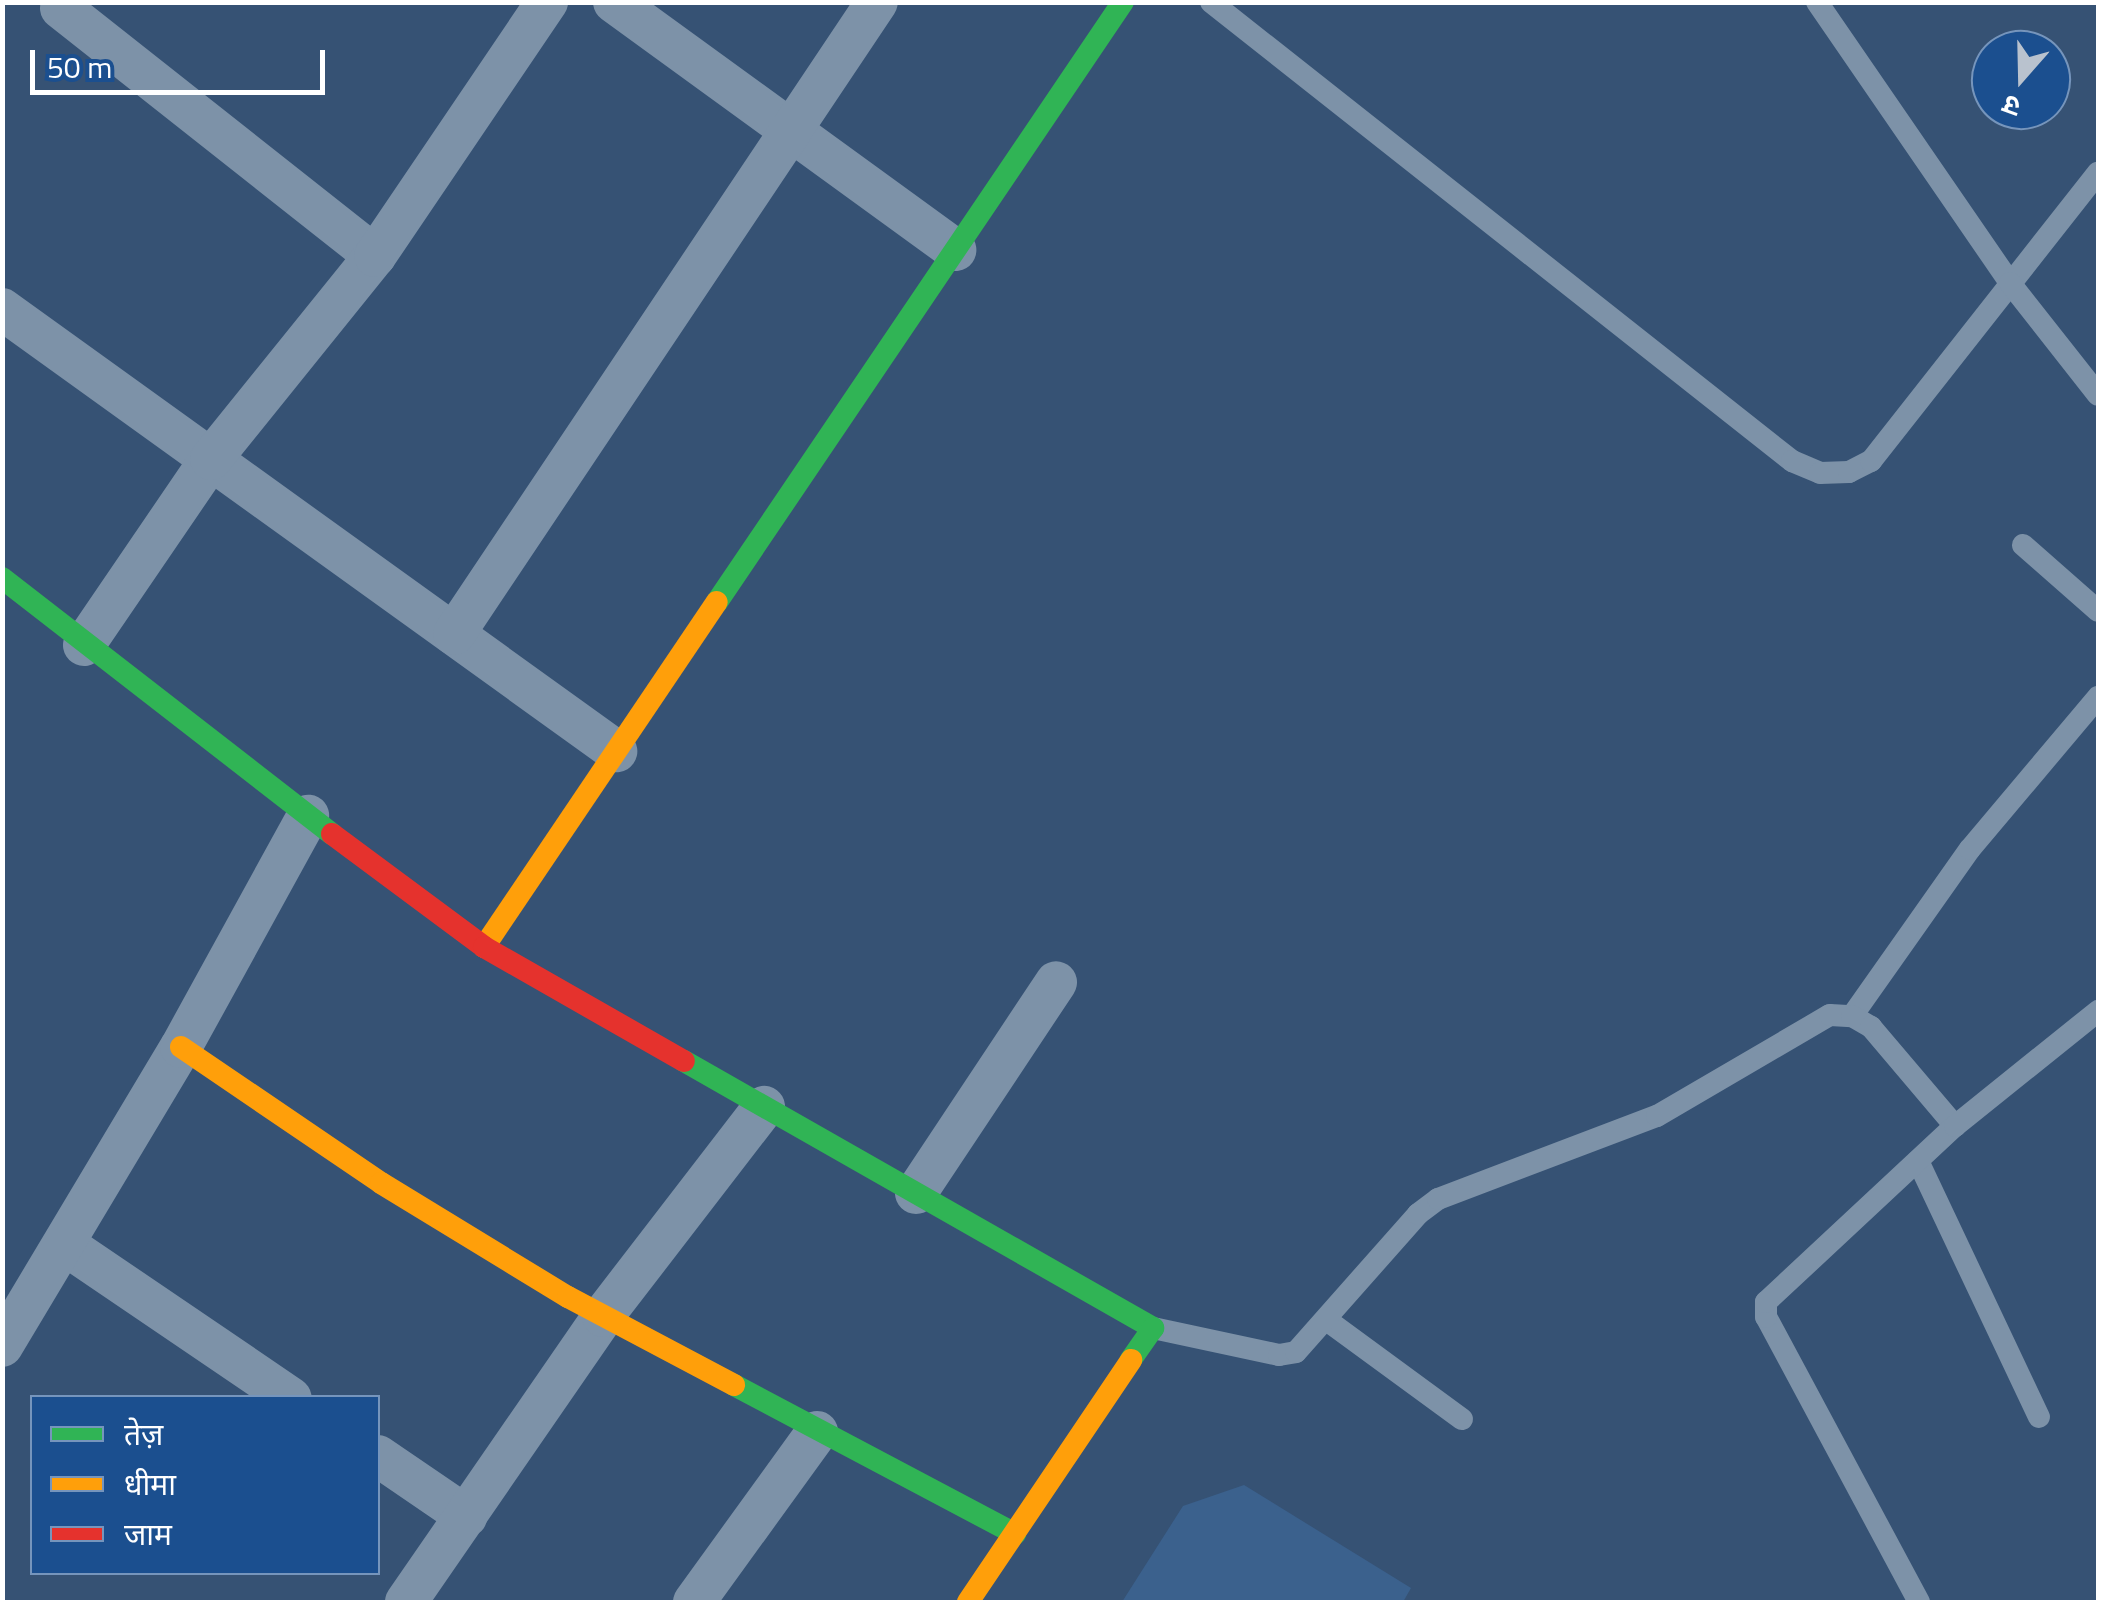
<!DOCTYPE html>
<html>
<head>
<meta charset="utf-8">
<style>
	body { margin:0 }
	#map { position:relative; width:2101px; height:1605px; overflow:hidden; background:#365274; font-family:"Titillium Web","Noto Sans Devanagari",sans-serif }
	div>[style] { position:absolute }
	.water>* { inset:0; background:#3b618d }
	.lane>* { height:22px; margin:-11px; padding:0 11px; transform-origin:11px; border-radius:11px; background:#7d92a8 }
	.street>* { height:42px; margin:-21px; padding:0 21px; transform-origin:21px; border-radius:21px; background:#7d92a8 }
	.fast>* { height:22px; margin:-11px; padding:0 11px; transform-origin:11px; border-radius:11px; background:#30b455 }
	.slow>* { height:22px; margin:-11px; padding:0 11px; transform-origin:11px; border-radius:11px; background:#ff9f0a }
	.jam>* { height:22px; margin:-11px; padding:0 11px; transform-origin:11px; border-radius:11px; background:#e5322d }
	span { translate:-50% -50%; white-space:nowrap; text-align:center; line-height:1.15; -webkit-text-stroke:9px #1b4f8f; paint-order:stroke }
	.frame { position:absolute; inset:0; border:5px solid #fff; pointer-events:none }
	.legend { position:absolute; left:30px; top:1395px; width:350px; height:180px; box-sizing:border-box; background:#1b4f8f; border:2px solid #7695bc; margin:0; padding:12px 18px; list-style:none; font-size:30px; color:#fff }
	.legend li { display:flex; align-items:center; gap:20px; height:50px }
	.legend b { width:50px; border:2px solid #7695bc }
	.north { position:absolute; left:1971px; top:30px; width:100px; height:100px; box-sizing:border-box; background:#1b4f8f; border:2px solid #7695bc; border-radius:50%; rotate:200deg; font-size:28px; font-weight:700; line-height:40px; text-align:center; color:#fff }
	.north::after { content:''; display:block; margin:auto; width:35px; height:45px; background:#b9c2ce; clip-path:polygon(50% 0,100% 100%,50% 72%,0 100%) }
	.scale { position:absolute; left:30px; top:50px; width:295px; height:45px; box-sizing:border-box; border:5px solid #fff; border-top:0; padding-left:12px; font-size:30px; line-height:35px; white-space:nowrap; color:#fff; -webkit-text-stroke:8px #1b4f8f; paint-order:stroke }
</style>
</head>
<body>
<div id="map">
	<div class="water">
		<div style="clip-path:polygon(1244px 1485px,1411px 1588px,1403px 1602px,1122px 1602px,1183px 1506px)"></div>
	</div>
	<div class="lane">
		<div style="left:1211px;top:2px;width:740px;rotate:38.31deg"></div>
		<div style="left:1792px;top:461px;width:30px;rotate:23deg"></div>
		<div style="left:1820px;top:473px;width:29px;rotate:-2deg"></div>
		<div style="left:1849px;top:472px;width:25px;rotate:-27deg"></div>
		<div style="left:1871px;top:461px;width:367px;rotate:-51.8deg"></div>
		<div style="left:1817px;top:2px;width:341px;rotate:55.5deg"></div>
		<div style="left:2010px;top:283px;width:142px;rotate:51.8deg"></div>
		<div style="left:2023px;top:545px;width:100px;rotate:41.3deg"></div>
		<div style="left:1852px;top:1016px;width:204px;rotate:-54.8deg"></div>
		<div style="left:1970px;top:849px;width:199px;rotate:-49.9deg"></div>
		<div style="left:1918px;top:1161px;width:283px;rotate:64.7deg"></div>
		<div style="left:1328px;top:1321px;width:166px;rotate:36.2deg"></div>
		<div style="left:1153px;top:1328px;width:129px;rotate:12.1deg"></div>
		<div style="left:1279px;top:1355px;width:17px;rotate:-10deg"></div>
		<div style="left:1296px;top:1352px;width:184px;rotate:-48.5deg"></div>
		<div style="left:1418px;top:1214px;width:25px;rotate:-37deg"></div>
		<div style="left:1438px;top:1199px;width:234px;rotate:-20.8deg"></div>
		<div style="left:1657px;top:1116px;width:200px;rotate:-30.3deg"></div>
		<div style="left:1830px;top:1015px;width:22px;rotate:3deg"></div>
		<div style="left:1852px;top:1016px;width:22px;rotate:30deg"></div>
		<div style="left:1871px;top:1027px;width:130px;rotate:49.7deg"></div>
		<div style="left:1919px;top:1602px;width:323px;rotate:-118.2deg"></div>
		<div style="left:1766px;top:1317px;width:15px;rotate:-90deg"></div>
		<div style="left:1766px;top:1302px;width:258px;rotate:-43deg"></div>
		<div style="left:1955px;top:1126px;width:184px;rotate:-38.8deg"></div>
	</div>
	<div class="street">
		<div style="left:614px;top:2px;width:422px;rotate:36deg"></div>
		<div style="left:61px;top:8px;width:400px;rotate:38.3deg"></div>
		<div style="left:2px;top:309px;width:757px;rotate:35.75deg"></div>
		<div style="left:454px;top:634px;width:760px;rotate:-56.21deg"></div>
		<div style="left:84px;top:645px;width:225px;rotate:-55.7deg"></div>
		<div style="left:211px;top:459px;width:261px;rotate:-51.1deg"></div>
		<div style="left:375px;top:256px;width:307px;rotate:-55.9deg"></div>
		<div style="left:916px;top:1193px;width:253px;rotate:-56.4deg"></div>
		<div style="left:64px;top:1244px;width:274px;rotate:34.2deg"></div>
		<div style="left:2px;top:1346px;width:348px;rotate:-59.1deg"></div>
		<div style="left:181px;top:1047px;width:264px;rotate:-61.2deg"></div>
		<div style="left:378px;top:1456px;width:107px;rotate:34.3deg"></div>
		<div style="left:406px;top:1602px;width:347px;rotate:-55.4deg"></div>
		<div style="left:603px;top:1316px;width:264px;rotate:-52.4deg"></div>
		<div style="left:694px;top:1602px;width:210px;rotate:-54.1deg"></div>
	</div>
	<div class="fast">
		<div style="left:2px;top:578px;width:418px;rotate:37.8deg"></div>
		<div style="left:717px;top:602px;width:724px;rotate:-55.92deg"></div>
		<div style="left:684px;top:1061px;width:540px;rotate:29.65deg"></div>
		<div style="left:1153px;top:1328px;width:39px;rotate:125deg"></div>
		<div style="left:734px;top:1385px;width:318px;rotate:27.9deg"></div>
	</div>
	<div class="slow">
		<div style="left:484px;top:947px;width:416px;rotate:-56deg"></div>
		<div style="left:181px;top:1047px;width:242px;rotate:34.2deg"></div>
		<div style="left:381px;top:1183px;width:219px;rotate:31.4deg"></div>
		<div style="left:568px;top:1297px;width:188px;rotate:27.9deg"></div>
		<div style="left:968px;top:1602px;width:292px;rotate:-56deg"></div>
	</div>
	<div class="jam">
		<div style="left:332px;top:834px;width:189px;rotate:36.6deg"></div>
		<div style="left:484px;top:947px;width:230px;rotate:29.7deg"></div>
	</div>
	<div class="frame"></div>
	<ul class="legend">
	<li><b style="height:12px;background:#30b455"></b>तेज़</li>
	<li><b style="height:12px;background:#ff9f0a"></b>धीमा</li>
	<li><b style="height:12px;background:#e5322d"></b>जाम</li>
	</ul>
	<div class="north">उ</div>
	<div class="scale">50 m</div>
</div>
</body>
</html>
